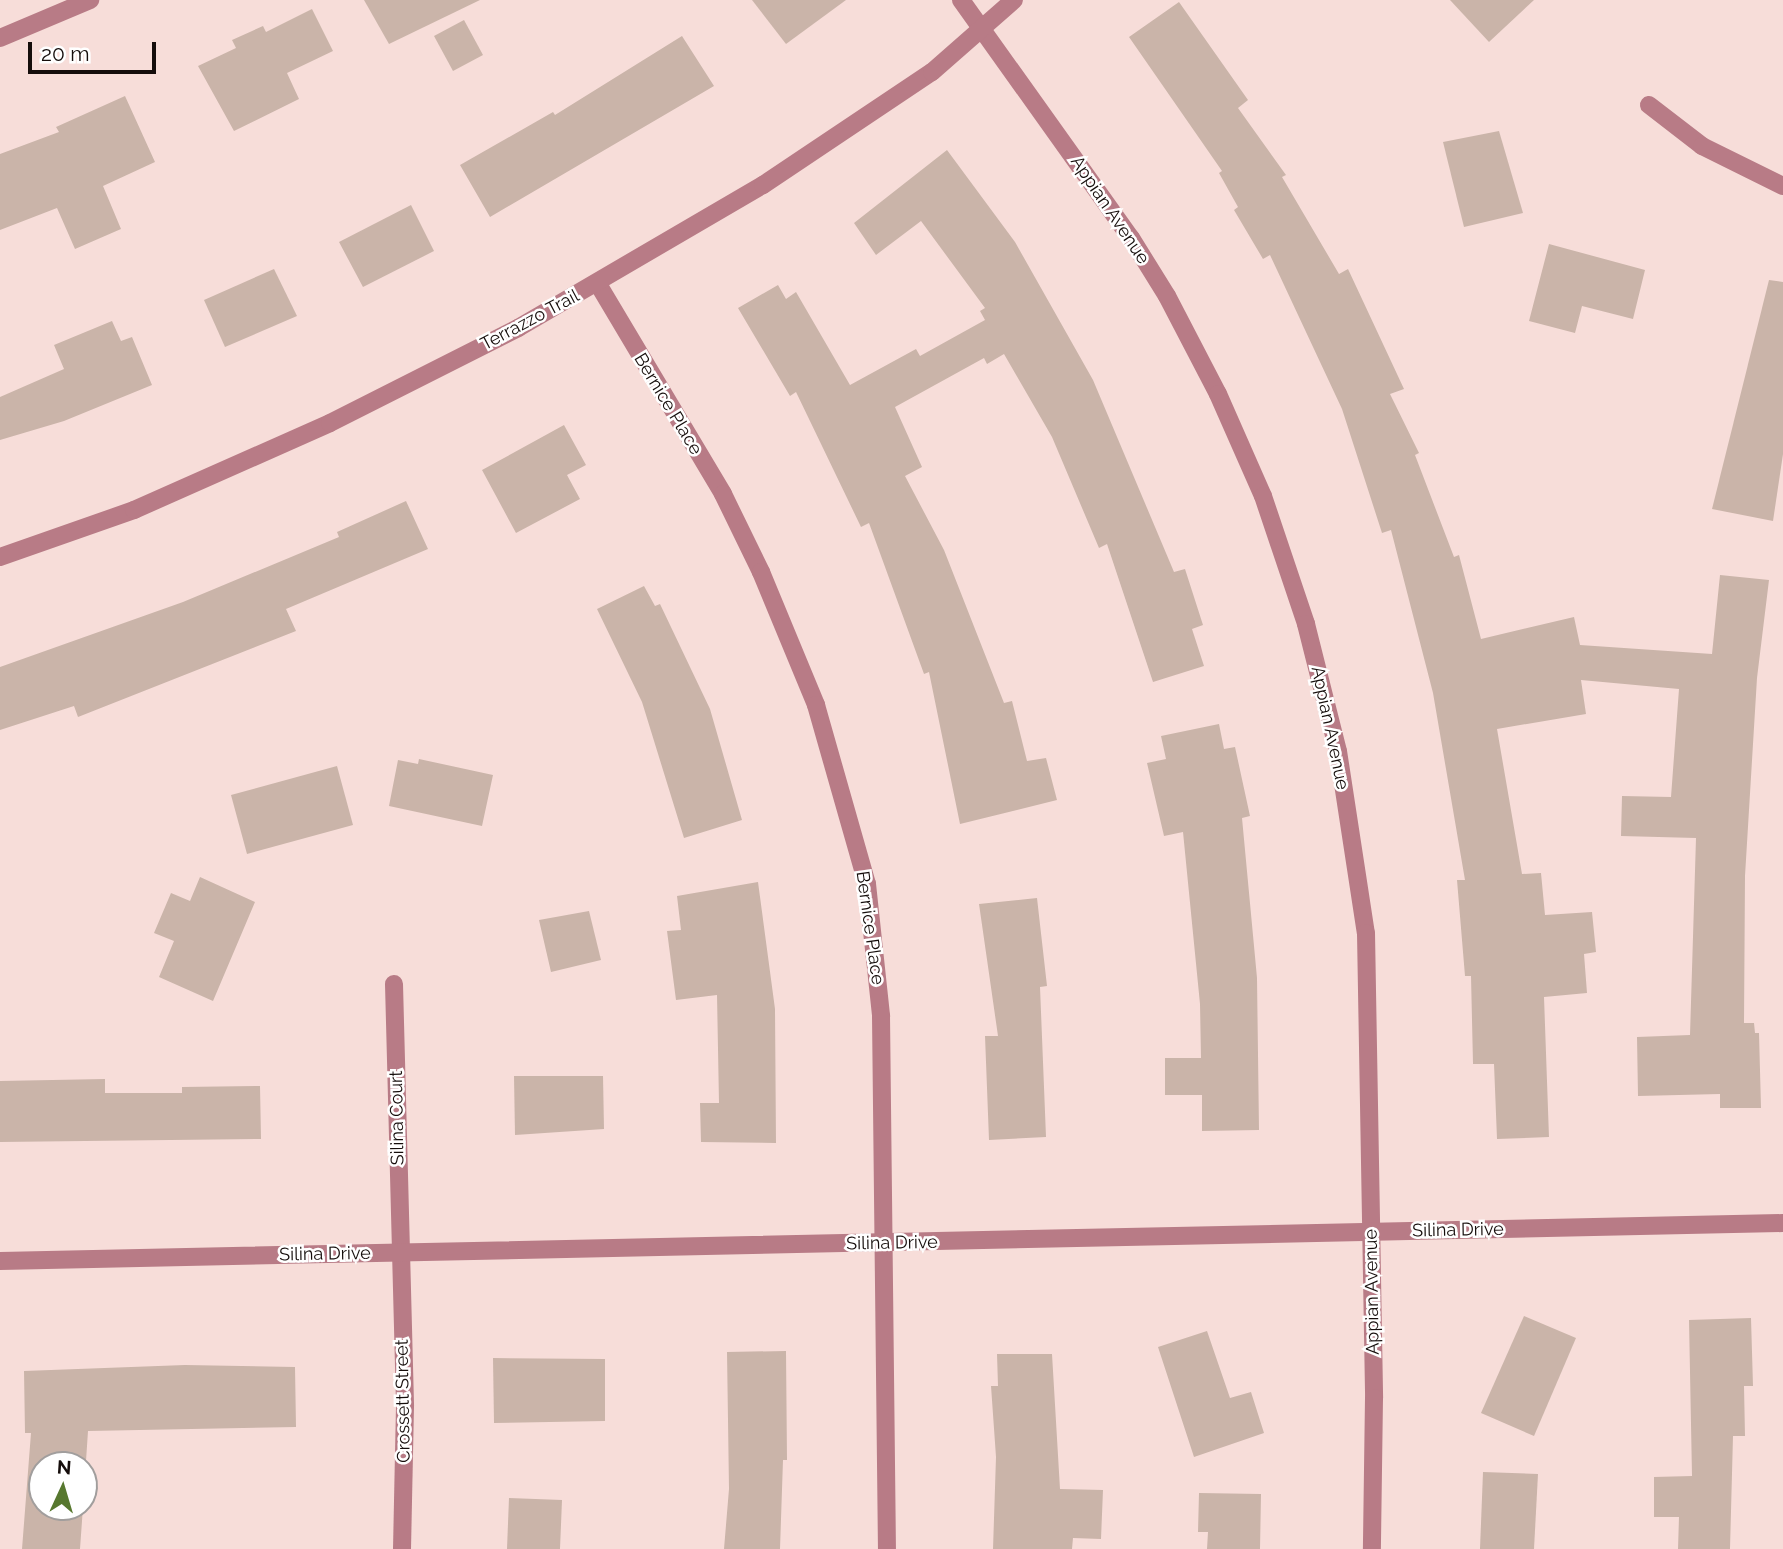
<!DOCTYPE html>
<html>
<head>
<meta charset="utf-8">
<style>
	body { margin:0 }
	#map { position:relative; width:1783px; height:1549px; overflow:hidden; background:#f7ddd9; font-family:Raleway,sans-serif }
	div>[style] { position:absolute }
	.building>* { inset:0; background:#cab4a9 }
	.minor>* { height:18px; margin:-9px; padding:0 9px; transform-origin:9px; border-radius:9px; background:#b87b86 }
	.tertiary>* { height:18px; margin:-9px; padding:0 9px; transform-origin:9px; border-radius:9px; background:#b87b86 }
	span { translate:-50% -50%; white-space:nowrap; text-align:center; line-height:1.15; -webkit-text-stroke:5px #fff; paint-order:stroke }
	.street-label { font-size:18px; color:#150d0b }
	.north { position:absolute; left:28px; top:1451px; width:70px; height:70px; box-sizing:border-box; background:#fff; border:2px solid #a19e9d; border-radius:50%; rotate:4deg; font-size:19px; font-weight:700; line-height:28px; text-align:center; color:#150d0b }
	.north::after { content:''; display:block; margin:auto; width:24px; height:32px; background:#57782f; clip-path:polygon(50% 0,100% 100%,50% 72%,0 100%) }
	.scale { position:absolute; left:28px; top:42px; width:128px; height:32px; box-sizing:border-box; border:4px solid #150d0b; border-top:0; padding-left:9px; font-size:21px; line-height:24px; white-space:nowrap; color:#150d0b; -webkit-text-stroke:5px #fff; paint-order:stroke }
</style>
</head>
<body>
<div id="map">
	<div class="building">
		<div style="clip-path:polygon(364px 0,480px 0,389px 44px)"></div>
		<div style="clip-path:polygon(752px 0,846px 0,786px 44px)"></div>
		<div style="clip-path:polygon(1450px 0,1534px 0,1489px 42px)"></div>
		<div style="clip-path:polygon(1179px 2px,1248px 100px,1238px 108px,1286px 175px,1282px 177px,1339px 274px,1348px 269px,1404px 389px,1390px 394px,1419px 453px,1415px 455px,1454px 557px,1459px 555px,1481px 639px,1574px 617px,1580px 645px,1712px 654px,1720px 575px,1769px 580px,1757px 678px,1745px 876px,1744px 1023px,1754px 1023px,1755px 1033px,1759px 1033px,1761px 1108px,1720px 1108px,1720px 1094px,1638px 1096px,1637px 1037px,1690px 1035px,1696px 838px,1621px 836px,1622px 796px,1671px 797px,1679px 689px,1581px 680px,1586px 714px,1497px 729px,1522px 874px,1541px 873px,1545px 915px,1592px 912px,1596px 952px,1584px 954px,1587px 993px,1544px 997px,1549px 1137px,1497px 1139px,1494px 1064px,1473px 1064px,1471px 976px,1465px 976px,1457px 880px,1465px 880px,1433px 693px,1391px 530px,1382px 533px,1342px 409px,1270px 255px,1263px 259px,1234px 210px,1238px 207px,1219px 173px,1222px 171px,1129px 37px)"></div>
		<div style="clip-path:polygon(312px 9px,333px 51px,287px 73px,299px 99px,234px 131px,198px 66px,236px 48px,232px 40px,263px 26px,266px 32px)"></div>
		<div style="clip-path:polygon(464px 20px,483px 55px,453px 71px,434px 36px)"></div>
		<div style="clip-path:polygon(682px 36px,714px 86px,490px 217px,460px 165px,553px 112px,555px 115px)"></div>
		<div style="clip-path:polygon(125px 96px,155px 162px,103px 186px,121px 229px,75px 249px,57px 208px,0 230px,0 154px,59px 132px,56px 127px)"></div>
		<div style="clip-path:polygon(1499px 131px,1523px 213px,1464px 227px,1443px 142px)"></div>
		<div style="clip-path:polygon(947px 150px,1015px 242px,1093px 380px,1174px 572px,1185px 569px,1203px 625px,1192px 629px,1204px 666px,1153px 682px,1107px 544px,1099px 548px,1052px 437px,1004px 354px,987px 364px,984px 358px,895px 407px,922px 467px,905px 476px,944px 550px,1004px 703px,1012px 701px,1027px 761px,1046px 758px,1057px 800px,960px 824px,929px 672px,924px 674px,869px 523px,861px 527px,796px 392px,790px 396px,738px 308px,778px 285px,786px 299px,796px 292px,850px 385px,916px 349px,920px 356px,985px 320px,980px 311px,985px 308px,921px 221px,876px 255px,854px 223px)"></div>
		<div style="clip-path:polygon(411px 205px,434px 251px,363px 287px,339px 242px)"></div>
		<div style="clip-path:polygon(1549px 244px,1645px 270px,1633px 319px,1582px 306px,1575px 333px,1529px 321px)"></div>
		<div style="clip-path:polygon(274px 269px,297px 316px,225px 347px,204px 300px)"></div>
		<div style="clip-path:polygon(1769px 280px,1783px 282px,1783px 454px,1773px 521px,1712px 509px)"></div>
		<div style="clip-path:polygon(112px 321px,121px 341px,132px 337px,152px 385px,64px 421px,0 440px,0 397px,64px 369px,54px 345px)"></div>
		<div style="clip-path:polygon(564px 425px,586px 465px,567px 475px,580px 499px,516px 533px,482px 470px)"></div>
		<div style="clip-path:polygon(406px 501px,428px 549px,286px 609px,296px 631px,78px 717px,74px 706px,0 730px,0 667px,183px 602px,339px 537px,337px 532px)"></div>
		<div style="clip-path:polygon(644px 586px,655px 606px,660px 604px,710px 709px,742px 820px,684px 838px,642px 702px,597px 609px)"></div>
		<div style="clip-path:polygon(1219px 724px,1224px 749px,1235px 747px,1250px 816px,1242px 818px,1257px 978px,1259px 1130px,1202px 1131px,1202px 1095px,1165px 1095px,1165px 1058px,1201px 1058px,1200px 1004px,1183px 832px,1164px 836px,1147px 763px,1166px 759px,1161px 736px)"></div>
		<div style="clip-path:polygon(419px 759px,493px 775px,482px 826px,389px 806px,398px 760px,418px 764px)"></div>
		<div style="clip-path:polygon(337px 766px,353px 825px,247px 854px,231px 795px)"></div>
		<div style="clip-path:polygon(200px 877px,255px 902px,213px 1001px,159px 977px,174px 941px,154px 933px,171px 893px,190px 901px)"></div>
		<div style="clip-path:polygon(758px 882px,775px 1009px,776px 1143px,701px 1142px,700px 1103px,719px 1103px,717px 995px,676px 1000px,667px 931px,681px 930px,677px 896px)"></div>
		<div style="clip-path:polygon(1037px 898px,1047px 986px,1040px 987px,1046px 1137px,989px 1140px,985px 1036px,998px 1036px,979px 904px)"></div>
		<div style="clip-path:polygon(589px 911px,601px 960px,551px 972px,539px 920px)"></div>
		<div style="clip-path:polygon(514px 1076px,603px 1076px,604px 1129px,515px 1135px)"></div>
		<div style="clip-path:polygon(105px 1079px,105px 1093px,182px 1093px,182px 1087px,260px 1086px,261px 1139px,0 1142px,0 1081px)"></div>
		<div style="clip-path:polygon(1524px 1316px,1576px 1338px,1534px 1436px,1481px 1413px)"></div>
		<div style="clip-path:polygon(1751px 1318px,1753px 1386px,1744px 1386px,1745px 1436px,1733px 1436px,1730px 1549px,1678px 1549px,1679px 1517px,1654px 1517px,1654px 1477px,1692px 1476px,1689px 1320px)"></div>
		<div style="clip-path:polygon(1207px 1331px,1230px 1398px,1251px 1392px,1264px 1433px,1194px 1457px,1158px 1347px)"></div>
		<div style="clip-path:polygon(786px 1351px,787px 1460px,783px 1460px,780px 1549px,724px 1549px,729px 1489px,727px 1352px)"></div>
		<div style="clip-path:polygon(997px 1354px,1052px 1354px,1060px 1489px,1103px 1490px,1101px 1539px,1073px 1538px,1072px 1549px,993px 1549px,996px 1457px,991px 1386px,998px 1386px)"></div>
		<div style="clip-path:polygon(493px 1358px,605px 1359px,605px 1421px,494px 1423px)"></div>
		<div style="clip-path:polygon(185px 1365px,295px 1367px,296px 1427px,88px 1431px,84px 1491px,84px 1465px,42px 1465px,42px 1507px,83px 1507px,80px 1549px,22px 1549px,31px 1433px,25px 1433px,24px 1371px)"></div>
		<div style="clip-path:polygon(1483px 1472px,1538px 1474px,1534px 1549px,1480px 1549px)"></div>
		<div style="clip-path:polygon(1199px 1493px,1261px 1494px,1260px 1549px,1207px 1549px,1208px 1532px,1198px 1532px)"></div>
		<div style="clip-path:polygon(509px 1498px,562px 1500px,560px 1549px,507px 1549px)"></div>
	</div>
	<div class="minor">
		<div style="left:961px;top:0;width:292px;rotate:54.5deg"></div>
		<div style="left:1131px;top:238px;width:68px;rotate:58.2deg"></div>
		<div style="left:1167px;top:296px;width:110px;rotate:62.5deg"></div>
		<div style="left:1218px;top:394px;width:111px;rotate:66.2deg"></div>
		<div style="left:1263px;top:496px;width:135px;rotate:71.4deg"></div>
		<div style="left:1306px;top:624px;width:131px;rotate:75.9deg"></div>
		<div style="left:1338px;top:751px;width:184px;rotate:81.3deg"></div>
		<div style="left:1366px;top:933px;width:465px;rotate:89deg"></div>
		<div style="left:1374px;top:1398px;width:151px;rotate:90.8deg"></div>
		<div style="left:0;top:38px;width:98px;rotate:-22.9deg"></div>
		<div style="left:1649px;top:105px;width:67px;rotate:37.7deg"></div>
		<div style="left:1702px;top:146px;width:90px;rotate:26.3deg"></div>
		<div style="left:598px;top:284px;width:244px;rotate:59.2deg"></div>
		<div style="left:723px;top:494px;width:87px;rotate:64deg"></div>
		<div style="left:761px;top:572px;width:144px;rotate:67.5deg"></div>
		<div style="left:816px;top:705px;width:186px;rotate:74.1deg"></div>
		<div style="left:867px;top:884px;width:133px;rotate:83.9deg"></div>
		<div style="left:881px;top:1016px;width:533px;rotate:89.36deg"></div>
		<div style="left:0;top:557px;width:142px;rotate:-19.3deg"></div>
		<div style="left:134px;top:510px;width:214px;rotate:-23.9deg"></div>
		<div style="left:330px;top:423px;width:211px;rotate:-26.8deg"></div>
		<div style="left:518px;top:328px;width:284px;rotate:-30.3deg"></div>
		<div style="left:763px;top:185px;width:203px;rotate:-33.8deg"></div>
		<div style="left:932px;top:72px;width:109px;rotate:-41.3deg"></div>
		<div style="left:394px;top:984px;width:422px;rotate:88.5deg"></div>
		<div style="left:405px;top:1406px;width:143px;rotate:91.2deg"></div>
	</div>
	<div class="tertiary">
		<div style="left:0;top:1261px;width:1783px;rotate:-1.22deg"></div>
	</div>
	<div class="street-label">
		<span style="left:1110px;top:210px;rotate:56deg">Appian Avenue</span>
		<span style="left:530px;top:320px;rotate:-28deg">Terrazzo Trail</span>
		<span style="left:668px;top:404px;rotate:59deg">Bernice Place</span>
		<span style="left:1330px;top:728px;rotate:78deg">Appian Avenue</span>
		<span style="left:870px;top:928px;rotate:82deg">Bernice Place</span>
		<span style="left:397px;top:1118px;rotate:-91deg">Silina Court</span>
		<span style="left:1458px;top:1230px;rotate:-1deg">Silina Drive</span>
		<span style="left:892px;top:1243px;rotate:-1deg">Silina Drive</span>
		<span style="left:325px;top:1254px;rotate:-1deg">Silina Drive</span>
		<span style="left:1372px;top:1292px;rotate:-91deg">Appian Avenue</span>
		<span style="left:403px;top:1401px;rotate:-91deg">Crossett Street</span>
	</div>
	<div class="north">N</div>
	<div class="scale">20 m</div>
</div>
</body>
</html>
